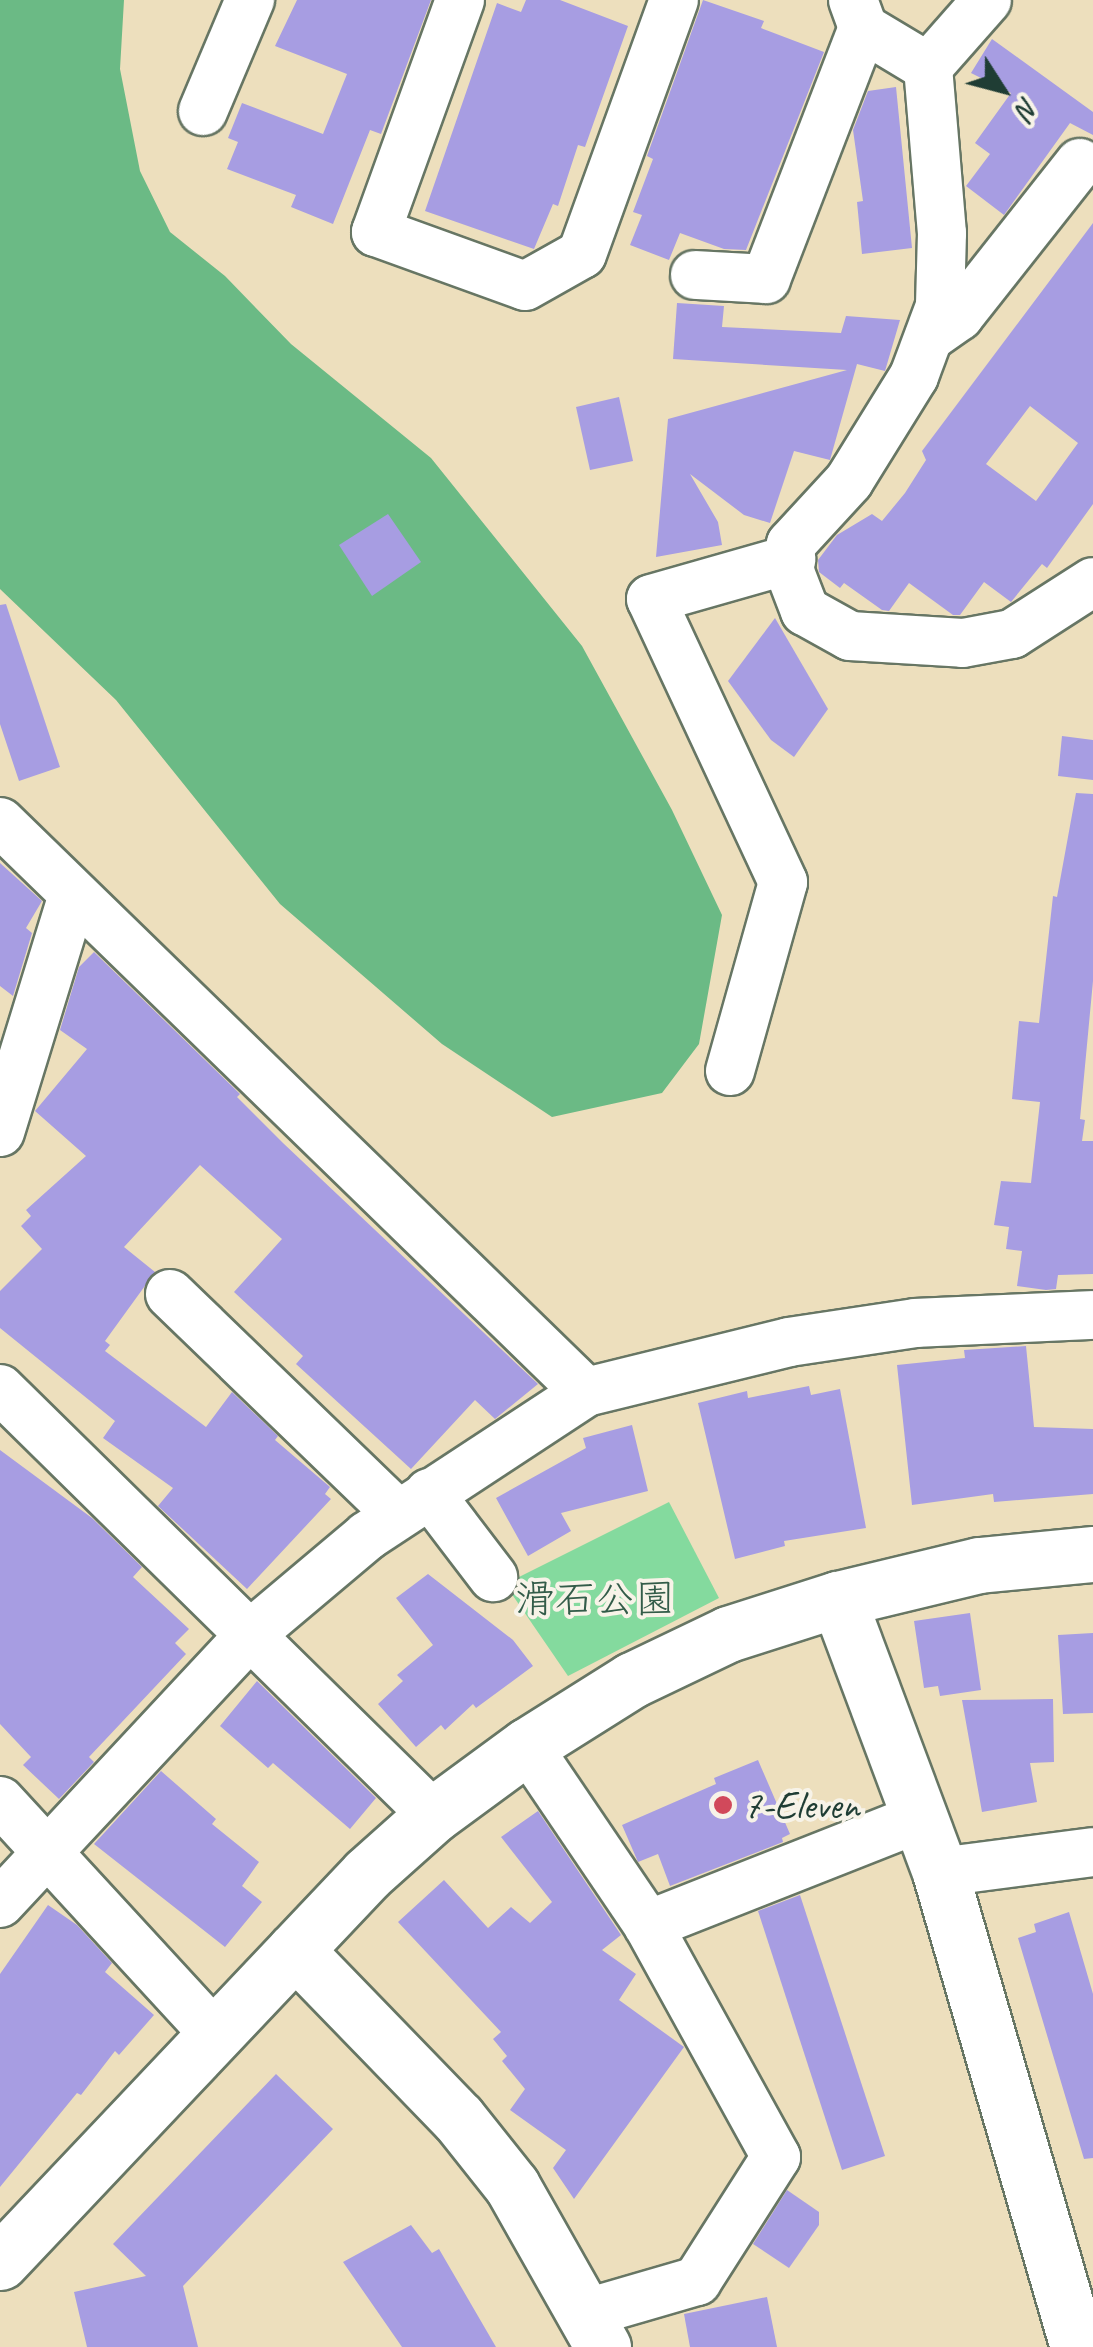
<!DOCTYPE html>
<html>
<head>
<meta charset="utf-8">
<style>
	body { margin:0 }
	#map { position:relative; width:1093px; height:2347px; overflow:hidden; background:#eddfbd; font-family:Caveat,"Klee One",sans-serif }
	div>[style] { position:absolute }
	.green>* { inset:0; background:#84da9e }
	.forest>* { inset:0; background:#6bba85 }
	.building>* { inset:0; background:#a79de2 }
	.roads { filter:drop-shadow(2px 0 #677664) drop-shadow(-2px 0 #677664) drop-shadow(0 2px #677664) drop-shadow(0 -2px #677664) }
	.minor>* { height:48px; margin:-24px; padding:0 24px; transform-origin:24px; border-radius:24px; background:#fff }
	.tertiary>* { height:55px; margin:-27.5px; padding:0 27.5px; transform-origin:27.5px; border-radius:27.5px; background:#fff }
	.dots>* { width:28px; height:28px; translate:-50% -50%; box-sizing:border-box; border:5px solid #f7f3e8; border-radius:50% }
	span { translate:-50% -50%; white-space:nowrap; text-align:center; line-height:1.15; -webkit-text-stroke:8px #f7f3e8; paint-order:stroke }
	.park-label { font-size:40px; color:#335c49 }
	.poi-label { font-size:40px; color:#1f3d34 }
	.left { translate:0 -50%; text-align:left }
	.north { position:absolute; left:953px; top:40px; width:100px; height:100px; -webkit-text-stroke:8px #f7f3e8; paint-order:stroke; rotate:126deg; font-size:28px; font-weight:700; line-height:40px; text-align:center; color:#1f3d34 }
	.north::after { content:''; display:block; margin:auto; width:35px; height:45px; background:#1f3d34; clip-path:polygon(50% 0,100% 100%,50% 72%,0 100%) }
</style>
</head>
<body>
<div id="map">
	<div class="green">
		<div style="clip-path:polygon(669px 1502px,719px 1598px,568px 1676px,505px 1584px)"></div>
	</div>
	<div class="forest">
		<div style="clip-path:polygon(0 0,124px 0,120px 69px,140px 171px,170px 232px,225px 276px,291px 344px,431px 458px,582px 646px,672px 810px,722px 915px,699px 1044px,662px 1093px,552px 1117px,442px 1044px,280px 904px,116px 700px,0 589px)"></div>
	</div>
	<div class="building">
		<div style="clip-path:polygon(297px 0,431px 0,381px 134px,370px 130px,333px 224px,291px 207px,296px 195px,227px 169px,238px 142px,228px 138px,242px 103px,323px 134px,347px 74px,275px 46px)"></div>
		<div style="clip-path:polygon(526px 0,560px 0,628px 26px,585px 147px,578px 145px,558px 206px,553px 204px,534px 249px,425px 211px,497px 3px,521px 12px)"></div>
		<div style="clip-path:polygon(703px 0,764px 21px,761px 28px,824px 52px,746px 250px,724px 249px,680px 233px,669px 260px,630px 245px,642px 215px,633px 212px,653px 159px,647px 156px)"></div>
		<div style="clip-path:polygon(992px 39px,1093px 112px,1093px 135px,1070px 123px,1004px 215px,966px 186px,990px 154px,975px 143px,1011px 93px,971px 73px)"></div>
		<div style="clip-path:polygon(896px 87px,912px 248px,862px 254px,857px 202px,863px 201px,853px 130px,868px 91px)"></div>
		<div style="clip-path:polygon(evenodd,1093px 223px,1093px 504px,1047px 568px,1042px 564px,1011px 602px,984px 582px,960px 615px,953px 615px,909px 583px,889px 611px,882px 610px,844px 583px,840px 588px,819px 572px,818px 560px,837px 535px,872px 514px,882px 521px,905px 493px,926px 460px,922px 451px,1093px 223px,1030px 406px,1078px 443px,1036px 501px,986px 464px,1030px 406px)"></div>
		<div style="clip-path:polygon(677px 303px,724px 306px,722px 327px,841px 333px,846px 316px,900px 320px,885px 371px,857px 364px,830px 460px,794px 451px,770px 523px,744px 515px,690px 474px,718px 522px,722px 545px,656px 557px,668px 419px,847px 370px,673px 359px)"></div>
		<div style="clip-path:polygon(619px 397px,633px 461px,590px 470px,576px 407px)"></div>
		<div style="clip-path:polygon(388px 514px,421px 562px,372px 596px,339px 545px)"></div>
		<div style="clip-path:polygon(6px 604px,60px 767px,19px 781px,0 724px,0 605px)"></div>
		<div style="clip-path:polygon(775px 618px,828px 709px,794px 757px,771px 740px,728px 681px)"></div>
		<div style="clip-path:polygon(1062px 736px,1093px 740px,1093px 780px,1058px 776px)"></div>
		<div style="clip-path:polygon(1076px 793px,1093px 794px,1093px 981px,1080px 1119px,1085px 1120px,1082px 1141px,1093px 1141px,1093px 1274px,1058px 1275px,1056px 1289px,1046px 1290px,1017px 1286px,1022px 1251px,1006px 1249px,1009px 1227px,994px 1225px,1001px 1181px,1031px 1183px,1040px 1102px,1012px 1099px,1019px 1021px,1039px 1023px,1053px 896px,1057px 897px)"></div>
		<div style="clip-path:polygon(0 863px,42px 901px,26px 928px,32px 933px,13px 996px,0 986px)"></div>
		<div style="clip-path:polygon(94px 952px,240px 1094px,237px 1097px,283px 1143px,538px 1384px,495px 1419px,475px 1400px,411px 1469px,296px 1364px,303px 1356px,234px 1292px,282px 1239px,200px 1165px,124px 1247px,155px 1272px,105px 1341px,110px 1345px,105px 1351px,206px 1427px,232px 1392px,278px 1436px,275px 1440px,330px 1487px,325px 1494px,331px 1499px,247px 1589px,158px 1506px,173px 1488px,103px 1438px,115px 1421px,0 1328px,0 1291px,42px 1249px,21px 1226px,31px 1216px,26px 1210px,86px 1156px,35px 1111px,87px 1049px,60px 1030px,79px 967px)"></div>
		<div style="clip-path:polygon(1026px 1346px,1034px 1427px,1093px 1429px,1093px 1494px,994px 1502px,993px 1494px,912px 1505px,897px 1365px,965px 1358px,964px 1350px)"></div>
		<div style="clip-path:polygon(809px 1386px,811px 1395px,840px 1389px,866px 1528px,784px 1541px,785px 1546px,735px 1559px,698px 1403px,747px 1391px,748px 1398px)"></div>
		<div style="clip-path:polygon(632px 1425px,648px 1491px,561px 1513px,571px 1531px,528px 1556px,496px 1498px,586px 1448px,583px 1438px)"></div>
		<div style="clip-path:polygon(0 1450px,92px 1518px,142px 1567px,133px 1577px,189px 1629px,175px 1643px,186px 1654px,89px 1757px,94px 1762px,59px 1799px,23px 1765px,31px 1757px,0 1724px)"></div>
		<div style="clip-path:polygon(428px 1574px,513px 1640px,533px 1666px,476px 1708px,473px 1704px,445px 1730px,441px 1725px,416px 1747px,378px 1704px,403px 1681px,397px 1675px,433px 1645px,396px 1598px)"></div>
		<div style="clip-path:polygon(970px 1613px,981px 1690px,940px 1696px,938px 1686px,924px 1688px,914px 1621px)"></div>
		<div style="clip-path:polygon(1093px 1633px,1093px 1713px,1063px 1714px,1058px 1635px)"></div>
		<div style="clip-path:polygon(257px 1681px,376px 1798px,350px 1829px,273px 1763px,268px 1768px,220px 1726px)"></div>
		<div style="clip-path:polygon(1053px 1699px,1054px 1762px,1030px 1763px,1037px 1802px,982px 1812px,962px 1700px)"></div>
		<div style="clip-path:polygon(758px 1760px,790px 1834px,782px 1838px,783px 1842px,670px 1886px,658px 1854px,638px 1862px,622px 1825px,716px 1784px,714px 1778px)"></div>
		<div style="clip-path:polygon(161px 1771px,216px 1819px,212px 1824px,259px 1862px,242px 1886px,262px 1902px,225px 1947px,94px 1844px)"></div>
		<div style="clip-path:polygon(538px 1811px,621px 1935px,602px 1950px,636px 1974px,619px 2000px,684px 2047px,574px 2199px,553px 2168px,566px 2150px,510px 2110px,525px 2089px,502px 2061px,507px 2056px,493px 2039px,501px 2032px,398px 1922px,444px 1880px,488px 1928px,511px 1907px,530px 1923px,552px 1902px,501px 1837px)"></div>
		<div style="clip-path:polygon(800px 1895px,885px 2156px,842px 2170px,758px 1911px)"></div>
		<div style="clip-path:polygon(48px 1905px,77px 1925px,112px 1963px,105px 1972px,154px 2015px,119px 2055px,115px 2051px,81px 2095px,77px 2093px,0 2187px,0 1974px)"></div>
		<div style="clip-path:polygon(1069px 1912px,1093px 1994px,1093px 2158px,1084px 2159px,1018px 1938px,1036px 1932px,1034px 1924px)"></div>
		<div style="clip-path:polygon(276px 2074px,333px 2129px,183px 2286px,198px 2347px,87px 2347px,74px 2292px,146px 2276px,113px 2244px)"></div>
		<div style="clip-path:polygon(787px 2190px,819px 2212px,819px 2225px,789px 2268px,753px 2244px)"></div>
		<div style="clip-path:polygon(411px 2225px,432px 2253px,439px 2249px,496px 2347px,402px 2347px,343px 2262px)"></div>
		<div style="clip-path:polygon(767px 2297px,777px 2347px,690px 2347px,684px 2314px)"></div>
	</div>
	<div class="roads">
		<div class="minor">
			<div style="left:460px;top:0;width:247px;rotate:109.9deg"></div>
			<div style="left:376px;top:232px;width:158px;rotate:19.9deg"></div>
			<div style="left:525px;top:286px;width:65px;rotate:-29.3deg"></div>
			<div style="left:582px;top:254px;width:270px;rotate:-70.1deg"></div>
			<div style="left:853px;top:0;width:30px;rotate:70deg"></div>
			<div style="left:863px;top:28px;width:76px;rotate:31deg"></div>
			<div style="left:928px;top:67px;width:167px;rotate:85.2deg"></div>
			<div style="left:942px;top:233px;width:73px;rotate:91.6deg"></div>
			<div style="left:940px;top:306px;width:75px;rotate:110.4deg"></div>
			<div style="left:914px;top:376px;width:123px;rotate:121.8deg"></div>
			<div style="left:849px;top:481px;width:86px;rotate:132.6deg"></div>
			<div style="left:791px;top:544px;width:28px;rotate:92deg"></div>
			<div style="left:790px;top:572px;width:42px;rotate:69deg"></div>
			<div style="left:805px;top:611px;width:51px;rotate:29.1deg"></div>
			<div style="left:850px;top:636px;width:113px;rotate:3.5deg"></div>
			<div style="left:963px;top:643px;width:50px;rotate:-10.4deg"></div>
			<div style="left:1012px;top:634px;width:96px;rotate:-32.7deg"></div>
			<div style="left:928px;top:67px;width:89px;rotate:-48.6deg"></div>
			<div style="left:203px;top:111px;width:121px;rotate:-67.1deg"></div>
			<div style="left:695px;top:275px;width:71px;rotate:3.2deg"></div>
			<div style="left:766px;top:279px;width:269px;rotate:-68.9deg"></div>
			<div style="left:929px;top:337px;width:37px;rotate:-35deg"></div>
			<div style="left:959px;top:316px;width:195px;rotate:-51.7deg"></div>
			<div style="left:0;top:822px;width:817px;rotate:44.21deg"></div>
			<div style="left:730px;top:1071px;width:196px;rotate:-74.3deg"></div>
			<div style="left:783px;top:882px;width:312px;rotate:-115deg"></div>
			<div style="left:651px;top:599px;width:146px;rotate:-15.9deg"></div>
			<div style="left:0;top:1132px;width:249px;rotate:-72.9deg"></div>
			<div style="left:170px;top:1294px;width:317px;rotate:44deg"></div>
			<div style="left:0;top:1389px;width:607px;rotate:44.53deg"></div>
			<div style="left:429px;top:1493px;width:106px;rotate:52.7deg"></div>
			<div style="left:527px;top:1746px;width:216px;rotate:55.9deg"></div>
			<div style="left:648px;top:1925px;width:265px;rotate:61.1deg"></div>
			<div style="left:776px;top:2157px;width:147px;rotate:122.5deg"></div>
			<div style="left:697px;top:2281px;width:115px;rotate:163.8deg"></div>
			<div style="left:0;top:1801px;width:318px;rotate:47.4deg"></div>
			<div style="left:940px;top:1872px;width:154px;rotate:-7.4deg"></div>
			<div style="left:0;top:1903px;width:369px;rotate:-47deg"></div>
			<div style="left:252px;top:1633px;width:150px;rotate:-40.1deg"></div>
			<div style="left:367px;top:1536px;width:262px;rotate:-33.3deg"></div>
			<div style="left:586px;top:1392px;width:209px;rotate:-13.8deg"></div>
			<div style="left:789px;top:1342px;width:128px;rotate:-8.5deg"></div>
			<div style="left:916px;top:1323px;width:177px;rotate:-2.6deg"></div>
			<div style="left:648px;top:1925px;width:292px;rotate:-21.5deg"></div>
		</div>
		<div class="tertiary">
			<div style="left:838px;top:1599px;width:291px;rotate:69.5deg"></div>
			<div style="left:940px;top:1872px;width:495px;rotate:73.8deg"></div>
			<div style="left:295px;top:1950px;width:234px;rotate:45.9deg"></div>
			<div style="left:458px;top:2118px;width:87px;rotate:51.5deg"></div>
			<div style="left:512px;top:2186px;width:185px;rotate:60.5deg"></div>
			<div style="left:0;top:2262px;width:534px;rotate:-46.59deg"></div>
			<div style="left:367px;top:1874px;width:89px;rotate:-41.8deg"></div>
			<div style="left:433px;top:1815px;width:117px;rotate:-36.3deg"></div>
			<div style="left:527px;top:1746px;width:124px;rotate:-32.2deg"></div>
			<div style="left:632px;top:1680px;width:106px;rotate:-25.6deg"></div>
			<div style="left:728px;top:1634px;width:115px;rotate:-17.7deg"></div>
			<div style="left:838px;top:1599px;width:145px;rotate:-13.6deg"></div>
			<div style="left:979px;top:1565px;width:115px;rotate:-5.5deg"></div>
		</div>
	</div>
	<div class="dots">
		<div style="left:723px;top:1805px;background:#d1495b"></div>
	</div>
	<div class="park-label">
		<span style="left:595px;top:1599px">滑石公園</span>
	</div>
	<div class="poi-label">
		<span class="left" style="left:743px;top:1805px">7-Eleven</span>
	</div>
	<div class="north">N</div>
</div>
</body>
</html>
